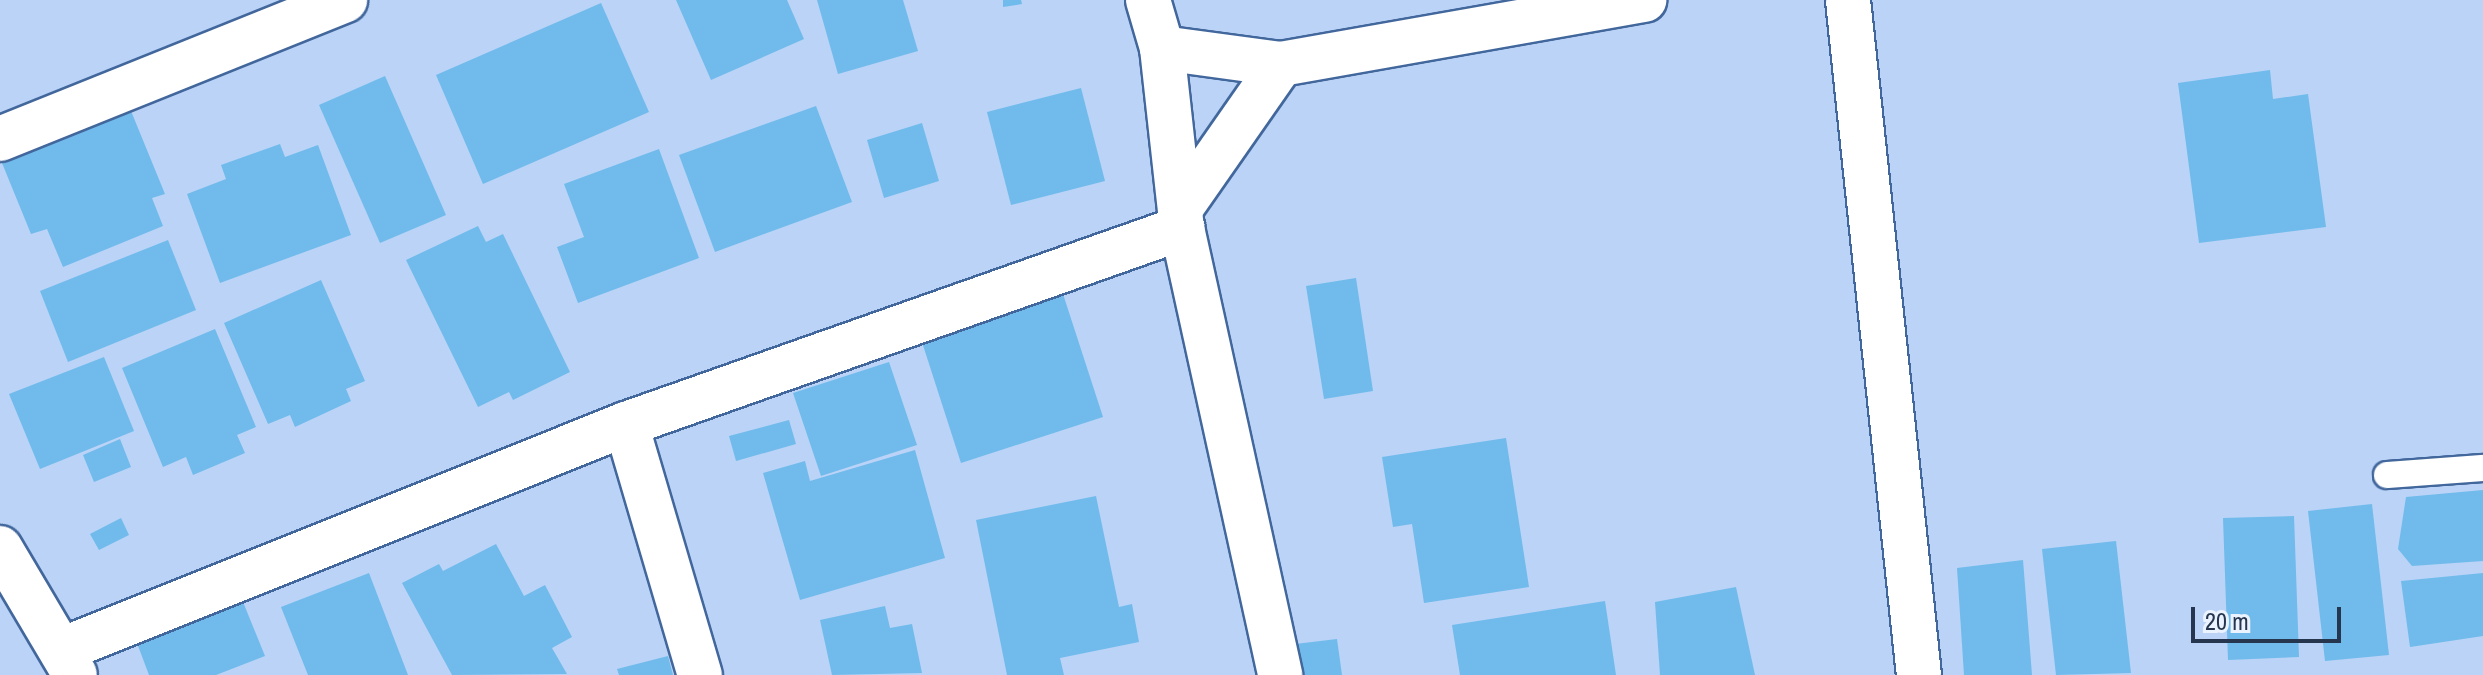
<!DOCTYPE html>
<html>
<head>
<meta charset="utf-8">
<style>
	body { margin:0 }
	#map { position:relative; width:2483px; height:675px; overflow:hidden; background:#bad3f7; font-family:"Archivo Narrow",sans-serif }
	div>[style] { position:absolute }
	.building>* { inset:0; background:#70bbeb }
	.roads { filter:drop-shadow(2px 0 #42679c) drop-shadow(-2px 0 #42679c) drop-shadow(0 2px #42679c) drop-shadow(0 -2px #42679c) }
	.lane>* { height:26px; margin:-13px; padding:0 13px; transform-origin:13px; border-radius:13px; background:#fff }
	.street>* { height:44px; margin:-22px; padding:0 22px; transform-origin:22px; border-radius:22px; background:#fff }
	span { translate:-50% -50%; white-space:nowrap; text-align:center; line-height:1.15; -webkit-text-stroke:8px #eaf3ff; paint-order:stroke }
	.scale { position:absolute; left:2191px; top:607px; width:150px; height:36px; box-sizing:border-box; border:4px solid #26364e; border-top:0; padding-left:10px; font-size:24px; line-height:28px; white-space:nowrap; color:#26364e; -webkit-text-stroke:6px #eaf3ff; paint-order:stroke }
</style>
</head>
<body>
<div id="map">
	<div class="building">
		<div style="clip-path:polygon(676px 0,787px 0,804px 39px,711px 80px)"></div>
		<div style="clip-path:polygon(817px 0,903px 0,918px 51px,838px 74px)"></div>
		<div style="clip-path:polygon(1003px 0,1021px 0,1022px 4px,1003px 7px)"></div>
		<div style="clip-path:polygon(601px 3px,649px 112px,483px 184px,436px 75px)"></div>
		<div style="clip-path:polygon(2270px 70px,2273px 99px,2308px 94px,2326px 227px,2199px 243px,2178px 83px)"></div>
		<div style="clip-path:polygon(385px 76px,446px 215px,380px 243px,319px 105px)"></div>
		<div style="clip-path:polygon(1081px 88px,1105px 181px,1011px 205px,987px 112px)"></div>
		<div style="clip-path:polygon(816px 106px,852px 202px,715px 252px,679px 155px)"></div>
		<div style="clip-path:polygon(131px 111px,165px 194px,152px 198px,163px 226px,63px 267px,47px 229px,31px 234px,2px 163px)"></div>
		<div style="clip-path:polygon(922px 123px,939px 181px,884px 198px,867px 140px)"></div>
		<div style="clip-path:polygon(280px 144px,285px 157px,318px 145px,351px 235px,220px 283px,187px 194px,226px 179px,221px 165px)"></div>
		<div style="clip-path:polygon(659px 149px,699px 258px,578px 303px,557px 247px,584px 237px,564px 184px)"></div>
		<div style="clip-path:polygon(478px 226px,486px 242px,503px 234px,570px 372px,513px 400px,509px 392px,478px 407px,406px 260px)"></div>
		<div style="clip-path:polygon(168px 240px,196px 310px,68px 362px,40px 291px)"></div>
		<div style="clip-path:polygon(1356px 278px,1373px 391px,1324px 399px,1306px 286px)"></div>
		<div style="clip-path:polygon(321px 280px,365px 381px,346px 389px,351px 401px,295px 427px,290px 415px,268px 424px,224px 323px)"></div>
		<div style="clip-path:polygon(1063px 294px,1103px 417px,961px 463px,921px 339px)"></div>
		<div style="clip-path:polygon(215px 329px,256px 427px,237px 435px,245px 453px,193px 475px,186px 457px,163px 467px,122px 368px)"></div>
		<div style="clip-path:polygon(104px 357px,134px 431px,40px 469px,9px 394px)"></div>
		<div style="clip-path:polygon(889px 362px,917px 445px,821px 476px,793px 393px)"></div>
		<div style="clip-path:polygon(789px 420px,796px 444px,736px 461px,729px 436px)"></div>
		<div style="clip-path:polygon(1506px 438px,1529px 587px,1424px 603px,1412px 524px,1393px 527px,1382px 457px)"></div>
		<div style="clip-path:polygon(120px 439px,131px 467px,94px 482px,83px 455px)"></div>
		<div style="clip-path:polygon(915px 450px,945px 558px,800px 600px,763px 473px,805px 461px,810px 481px)"></div>
		<div style="clip-path:polygon(2483px 490px,2483px 561px,2412px 566px,2398px 549px,2406px 497px)"></div>
		<div style="clip-path:polygon(1096px 496px,1119px 607px,1132px 604px,1139px 642px,1060px 658px,1064px 675px,1007px 675px,976px 520px)"></div>
		<div style="clip-path:polygon(2372px 504px,2389px 655px,2325px 661px,2308px 511px)"></div>
		<div style="clip-path:polygon(2294px 516px,2299px 657px,2228px 660px,2223px 518px)"></div>
		<div style="clip-path:polygon(121px 518px,129px 535px,99px 550px,90px 534px)"></div>
		<div style="clip-path:polygon(2116px 541px,2131px 673px,2056px 675px,2042px 549px)"></div>
		<div style="clip-path:polygon(496px 544px,524px 596px,545px 585px,572px 637px,552px 648px,567px 674px,452px 675px,402px 583px,439px 564px,443px 571px)"></div>
		<div style="clip-path:polygon(2023px 560px,2032px 675px,1964px 675px,1957px 568px)"></div>
		<div style="clip-path:polygon(369px 573px,408px 675px,308px 675px,281px 607px)"></div>
		<div style="clip-path:polygon(2483px 573px,2483px 636px,2410px 647px,2401px 581px)"></div>
		<div style="clip-path:polygon(1736px 587px,1755px 675px,1660px 675px,1655px 602px)"></div>
		<div style="clip-path:polygon(1605px 601px,1616px 675px,1460px 675px,1452px 625px)"></div>
		<div style="clip-path:polygon(243px 602px,265px 656px,216px 675px,149px 675px,137px 643px)"></div>
		<div style="clip-path:polygon(885px 606px,890px 628px,912px 624px,922px 673px,832px 675px,820px 620px)"></div>
		<div style="clip-path:polygon(1337px 639px,1342px 675px,1292px 675px,1287px 645px)"></div>
		<div style="clip-path:polygon(668px 656px,673px 675px,619px 675px,617px 669px)"></div>
	</div>
	<div class="roads">
		<div class="lane">
			<div style="left:2387px;top:475px;width:96px;rotate:-4.2deg"></div>
		</div>
		<div class="street">
			<div style="left:1148px;top:0;width:50px;rotate:73.7deg"></div>
			<div style="left:1162px;top:48px;width:181px;rotate:83.7deg"></div>
			<div style="left:1182px;top:228px;width:458px;rotate:77.6deg"></div>
			<div style="left:1848px;top:0;width:679px;rotate:84deg"></div>
			<div style="left:1162px;top:48px;width:120px;rotate:7.7deg"></div>
			<div style="left:1281px;top:64px;width:369px;rotate:-10deg"></div>
			<div style="left:0;top:139px;width:372px;rotate:-21.9deg"></div>
			<div style="left:1182px;top:206px;width:173px;rotate:-55.1deg"></div>
			<div style="left:626px;top:424px;width:262px;rotate:73.6deg"></div>
			<div style="left:0;top:548px;width:147px;rotate:59.4deg"></div>
			<div style="left:64px;top:649px;width:605px;rotate:-21.82deg"></div>
			<div style="left:626px;top:424px;width:590px;rotate:-19.42deg"></div>
		</div>
	</div>
	<div class="scale">20 m</div>
</div>
</body>
</html>
